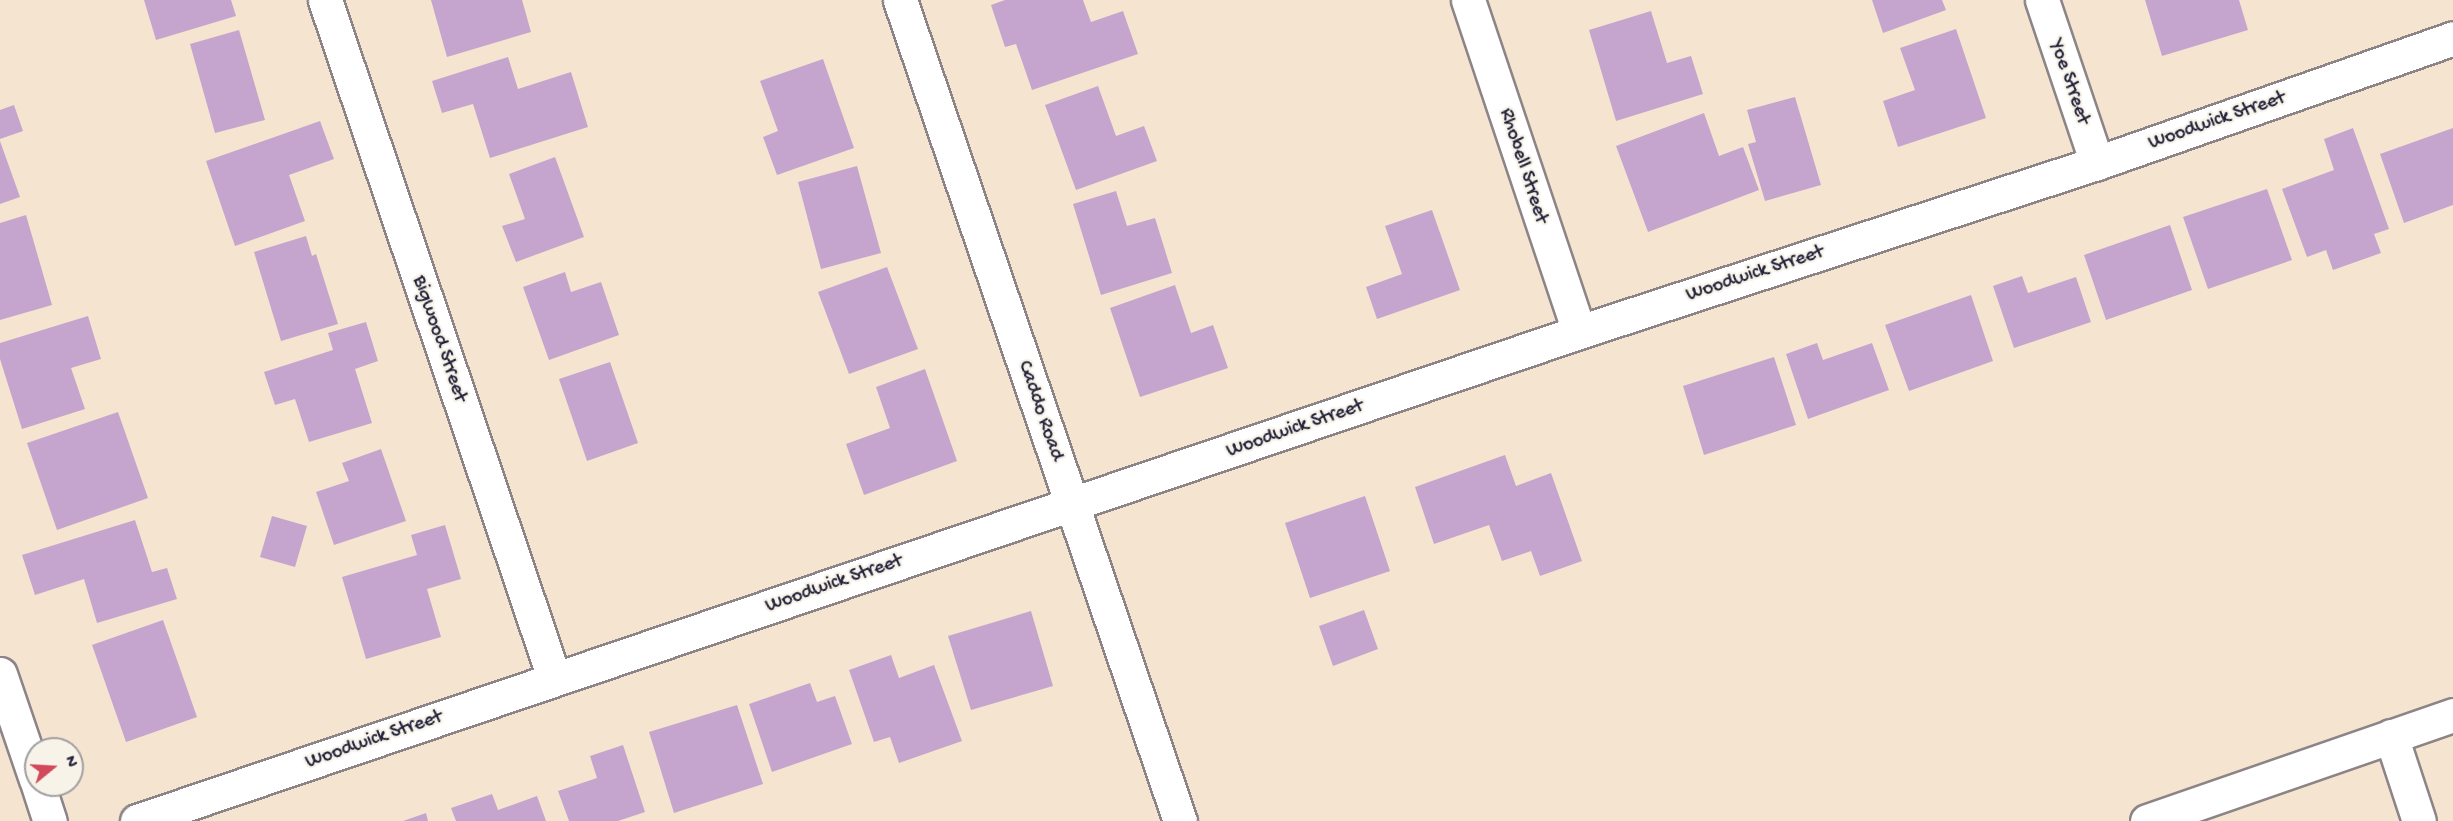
<!DOCTYPE html>
<html>
<head>
<meta charset="utf-8">
<style>
	body { margin:0 }
	#map { position:relative; width:2453px; height:821px; overflow:hidden; background:#f5e5d0; font-family:"Gochi Hand",sans-serif }
	div>[style] { position:absolute }
	.building>* { inset:0; background:#c5a5ce }
	.roads { filter:drop-shadow(2px 0 #8c8486) drop-shadow(-2px 0 #8c8486) drop-shadow(0 2px #8c8486) drop-shadow(0 -2px #8c8486) }
	.street>* { height:33px; margin:-16.5px; padding:0 16.5px; transform-origin:16.5px; border-radius:16.5px; background:#fff }
	span { translate:-50% -50%; white-space:nowrap; text-align:center; line-height:1.15; -webkit-text-stroke:4.5px #f7f3e8; paint-order:stroke }
	.street-label { font-size:20px; color:#22223b }
	.north { position:absolute; left:24px; top:737px; width:60px; height:60px; box-sizing:border-box; background:#f7f3e8; border:2px solid #a29fa3; border-radius:50%; rotate:72deg; font-size:16px; font-weight:700; line-height:24px; text-align:center; color:#22223b }
	.north::after { content:''; display:block; margin:auto; width:21px; height:27px; background:#d1495b; clip-path:polygon(50% 0,100% 100%,50% 72%,0 100%) }
</style>
</head>
<body>
<div id="map">
	<div class="building">
		<div style="clip-path:polygon(144px 0,231px 0,236px 16px,156px 40px)"></div>
		<div style="clip-path:polygon(431px 0,522px 0,531px 32px,447px 57px)"></div>
		<div style="clip-path:polygon(1005px 0,1083px 0,1091px 22px,1123px 11px,1138px 54px,1032px 90px,1016px 44px,1005px 47px,991px 5px)"></div>
		<div style="clip-path:polygon(1872px 0,1942px 0,1946px 10px,1883px 33px)"></div>
		<div style="clip-path:polygon(2145px 0,2239px 0,2248px 30px,2162px 56px)"></div>
		<div style="clip-path:polygon(1651px 11px,1667px 63px,1691px 56px,1703px 94px,1616px 121px,1589px 30px)"></div>
		<div style="clip-path:polygon(1956px 29px,1986px 118px,1898px 147px,1883px 101px,1915px 90px,1900px 48px)"></div>
		<div style="clip-path:polygon(239px 30px,265px 120px,215px 133px,190px 44px)"></div>
		<div style="clip-path:polygon(508px 57px,518px 89px,571px 72px,588px 127px,490px 158px,473px 104px,442px 113px,432px 81px)"></div>
		<div style="clip-path:polygon(823px 59px,854px 148px,777px 175px,763px 137px,778px 131px,760px 81px)"></div>
		<div style="clip-path:polygon(1098px 86px,1116px 136px,1144px 126px,1157px 161px,1076px 190px,1045px 105px)"></div>
		<div style="clip-path:polygon(1795px 97px,1821px 185px,1765px 201px,1748px 144px,1756px 142px,1747px 110px)"></div>
		<div style="clip-path:polygon(14px 105px,23px 131px,0 139px,0 110px)"></div>
		<div style="clip-path:polygon(1704px 113px,1719px 156px,1743px 147px,1759px 190px,1648px 232px,1616px 146px)"></div>
		<div style="clip-path:polygon(320px 121px,334px 159px,289px 175px,305px 221px,235px 246px,206px 161px)"></div>
		<div style="clip-path:polygon(2353px 128px,2389px 229px,2374px 234px,2381px 253px,2333px 270px,2326px 250px,2307px 257px,2282px 189px,2334px 170px,2324px 139px)"></div>
		<div style="clip-path:polygon(2453px 128px,2453px 205px,2404px 223px,2380px 154px)"></div>
		<div style="clip-path:polygon(0 141px,20px 197px,0 204px)"></div>
		<div style="clip-path:polygon(555px 157px,584px 237px,516px 262px,502px 226px,525px 219px,509px 174px)"></div>
		<div style="clip-path:polygon(857px 166px,881px 253px,821px 269px,798px 182px)"></div>
		<div style="clip-path:polygon(2267px 189px,2292px 260px,2208px 289px,2183px 217px)"></div>
		<div style="clip-path:polygon(1116px 191px,1127px 226px,1155px 218px,1172px 273px,1101px 295px,1073px 204px)"></div>
		<div style="clip-path:polygon(1432px 210px,1460px 290px,1377px 319px,1366px 287px,1402px 274px,1385px 226px)"></div>
		<div style="clip-path:polygon(26px 215px,52px 305px,0 320px,0 223px)"></div>
		<div style="clip-path:polygon(2170px 225px,2192px 290px,2106px 320px,2084px 255px)"></div>
		<div style="clip-path:polygon(306px 236px,312px 256px,316px 254px,338px 324px,281px 341px,254px 252px)"></div>
		<div style="clip-path:polygon(887px 267px,918px 349px,849px 374px,818px 292px)"></div>
		<div style="clip-path:polygon(565px 272px,571px 292px,601px 282px,619px 335px,549px 360px,523px 287px)"></div>
		<div style="clip-path:polygon(2022px 276px,2028px 293px,2076px 277px,2091px 322px,2014px 348px,1993px 286px)"></div>
		<div style="clip-path:polygon(1175px 285px,1191px 333px,1213px 325px,1228px 368px,1140px 397px,1110px 308px)"></div>
		<div style="clip-path:polygon(1971px 295px,1993px 361px,1909px 391px,1885px 325px)"></div>
		<div style="clip-path:polygon(88px 316px,101px 359px,71px 368px,85px 409px,22px 429px,0 359px,0 343px)"></div>
		<div style="clip-path:polygon(366px 322px,378px 361px,355px 369px,372px 423px,309px 442px,295px 399px,275px 405px,264px 372px,333px 350px,328px 333px)"></div>
		<div style="clip-path:polygon(1817px 343px,1823px 360px,1872px 343px,1889px 390px,1808px 419px,1786px 354px)"></div>
		<div style="clip-path:polygon(1774px 357px,1796px 425px,1704px 455px,1683px 386px)"></div>
		<div style="clip-path:polygon(610px 362px,638px 443px,587px 461px,559px 379px)"></div>
		<div style="clip-path:polygon(925px 369px,957px 461px,864px 495px,846px 444px,890px 428px,876px 387px)"></div>
		<div style="clip-path:polygon(118px 412px,148px 498px,57px 530px,27px 443px)"></div>
		<div style="clip-path:polygon(381px 449px,406px 521px,334px 545px,316px 492px,349px 481px,342px 463px)"></div>
		<div style="clip-path:polygon(1505px 455px,1516px 486px,1551px 473px,1582px 561px,1540px 576px,1531px 551px,1502px 561px,1489px 525px,1434px 544px,1415px 487px)"></div>
		<div style="clip-path:polygon(1365px 496px,1390px 571px,1310px 598px,1285px 523px)"></div>
		<div style="clip-path:polygon(272px 516px,307px 526px,295px 567px,260px 557px)"></div>
		<div style="clip-path:polygon(135px 520px,152px 572px,167px 568px,177px 599px,97px 623px,84px 579px,35px 595px,22px 555px)"></div>
		<div style="clip-path:polygon(445px 525px,461px 579px,427px 589px,441px 637px,366px 659px,342px 577px,417px 555px,411px 535px)"></div>
		<div style="clip-path:polygon(1364px 610px,1378px 649px,1333px 666px,1319px 626px)"></div>
		<div style="clip-path:polygon(1031px 611px,1053px 686px,971px 710px,948px 636px)"></div>
		<div style="clip-path:polygon(163px 620px,197px 717px,126px 742px,92px 645px)"></div>
		<div style="clip-path:polygon(891px 655px,899px 678px,934px 665px,962px 741px,899px 763px,890px 737px,874px 742px,849px 670px)"></div>
		<div style="clip-path:polygon(810px 683px,817px 702px,835px 696px,852px 744px,772px 772px,749px 704px)"></div>
		<div style="clip-path:polygon(737px 705px,763px 784px,674px 813px,649px 732px)"></div>
		<div style="clip-path:polygon(623px 745px,645px 812px,618px 821px,569px 821px,558px 791px,597px 778px,590px 756px)"></div>
		<div style="clip-path:polygon(492px 794px,498px 810px,537px 796px,546px 821px,456px 821px,451px 808px)"></div>
		<div style="clip-path:polygon(426px 813px,428px 821px,403px 821px)"></div>
	</div>
	<div class="roads">
		<div class="street">
			<div style="left:325px;top:0;width:716px;rotate:71.34deg"></div>
			<div style="left:900px;top:0;width:867px;rotate:71.17deg"></div>
			<div style="left:1468px;top:0;width:350px;rotate:71.5deg"></div>
			<div style="left:2042px;top:0;width:172px;rotate:71.4deg"></div>
			<div style="left:0;top:674px;width:112px;rotate:71.2deg"></div>
			<div style="left:2391px;top:736px;width:89px;rotate:71.8deg"></div>
			<div style="left:38px;top:785px;width:38px;rotate:72deg"></div>
			<div style="left:137px;top:821px;width:1523px;rotate:-18.73deg"></div>
			<div style="left:1579px;top:332px;width:545px;rotate:-18.07deg"></div>
			<div style="left:2097px;top:163px;width:377px;rotate:-19.3deg"></div>
			<div style="left:2147px;top:821px;width:324px;rotate:-19.1deg"></div>
		</div>
	</div>
	<div class="street-label">
		<span style="left:2069px;top:82px;rotate:71deg">Yoe Street</span>
		<span style="left:2217px;top:121px;rotate:-19deg">Woodwick Street</span>
		<span style="left:1523px;top:166px;rotate:72deg">Rhobell Street</span>
		<span style="left:1755px;top:274px;rotate:-18deg">Woodwick Street</span>
		<span style="left:439px;top:339px;rotate:71deg">Bigwood Street</span>
		<span style="left:1040px;top:411px;rotate:71deg">Caddo Road</span>
		<span style="left:1295px;top:429px;rotate:-19deg">Woodwick Street</span>
		<span style="left:834px;top:584px;rotate:-19deg">Woodwick Street</span>
		<span style="left:374px;top:740px;rotate:-19deg">Woodwick Street</span>
	</div>
	<div class="north">N</div>
</div>
</body>
</html>
